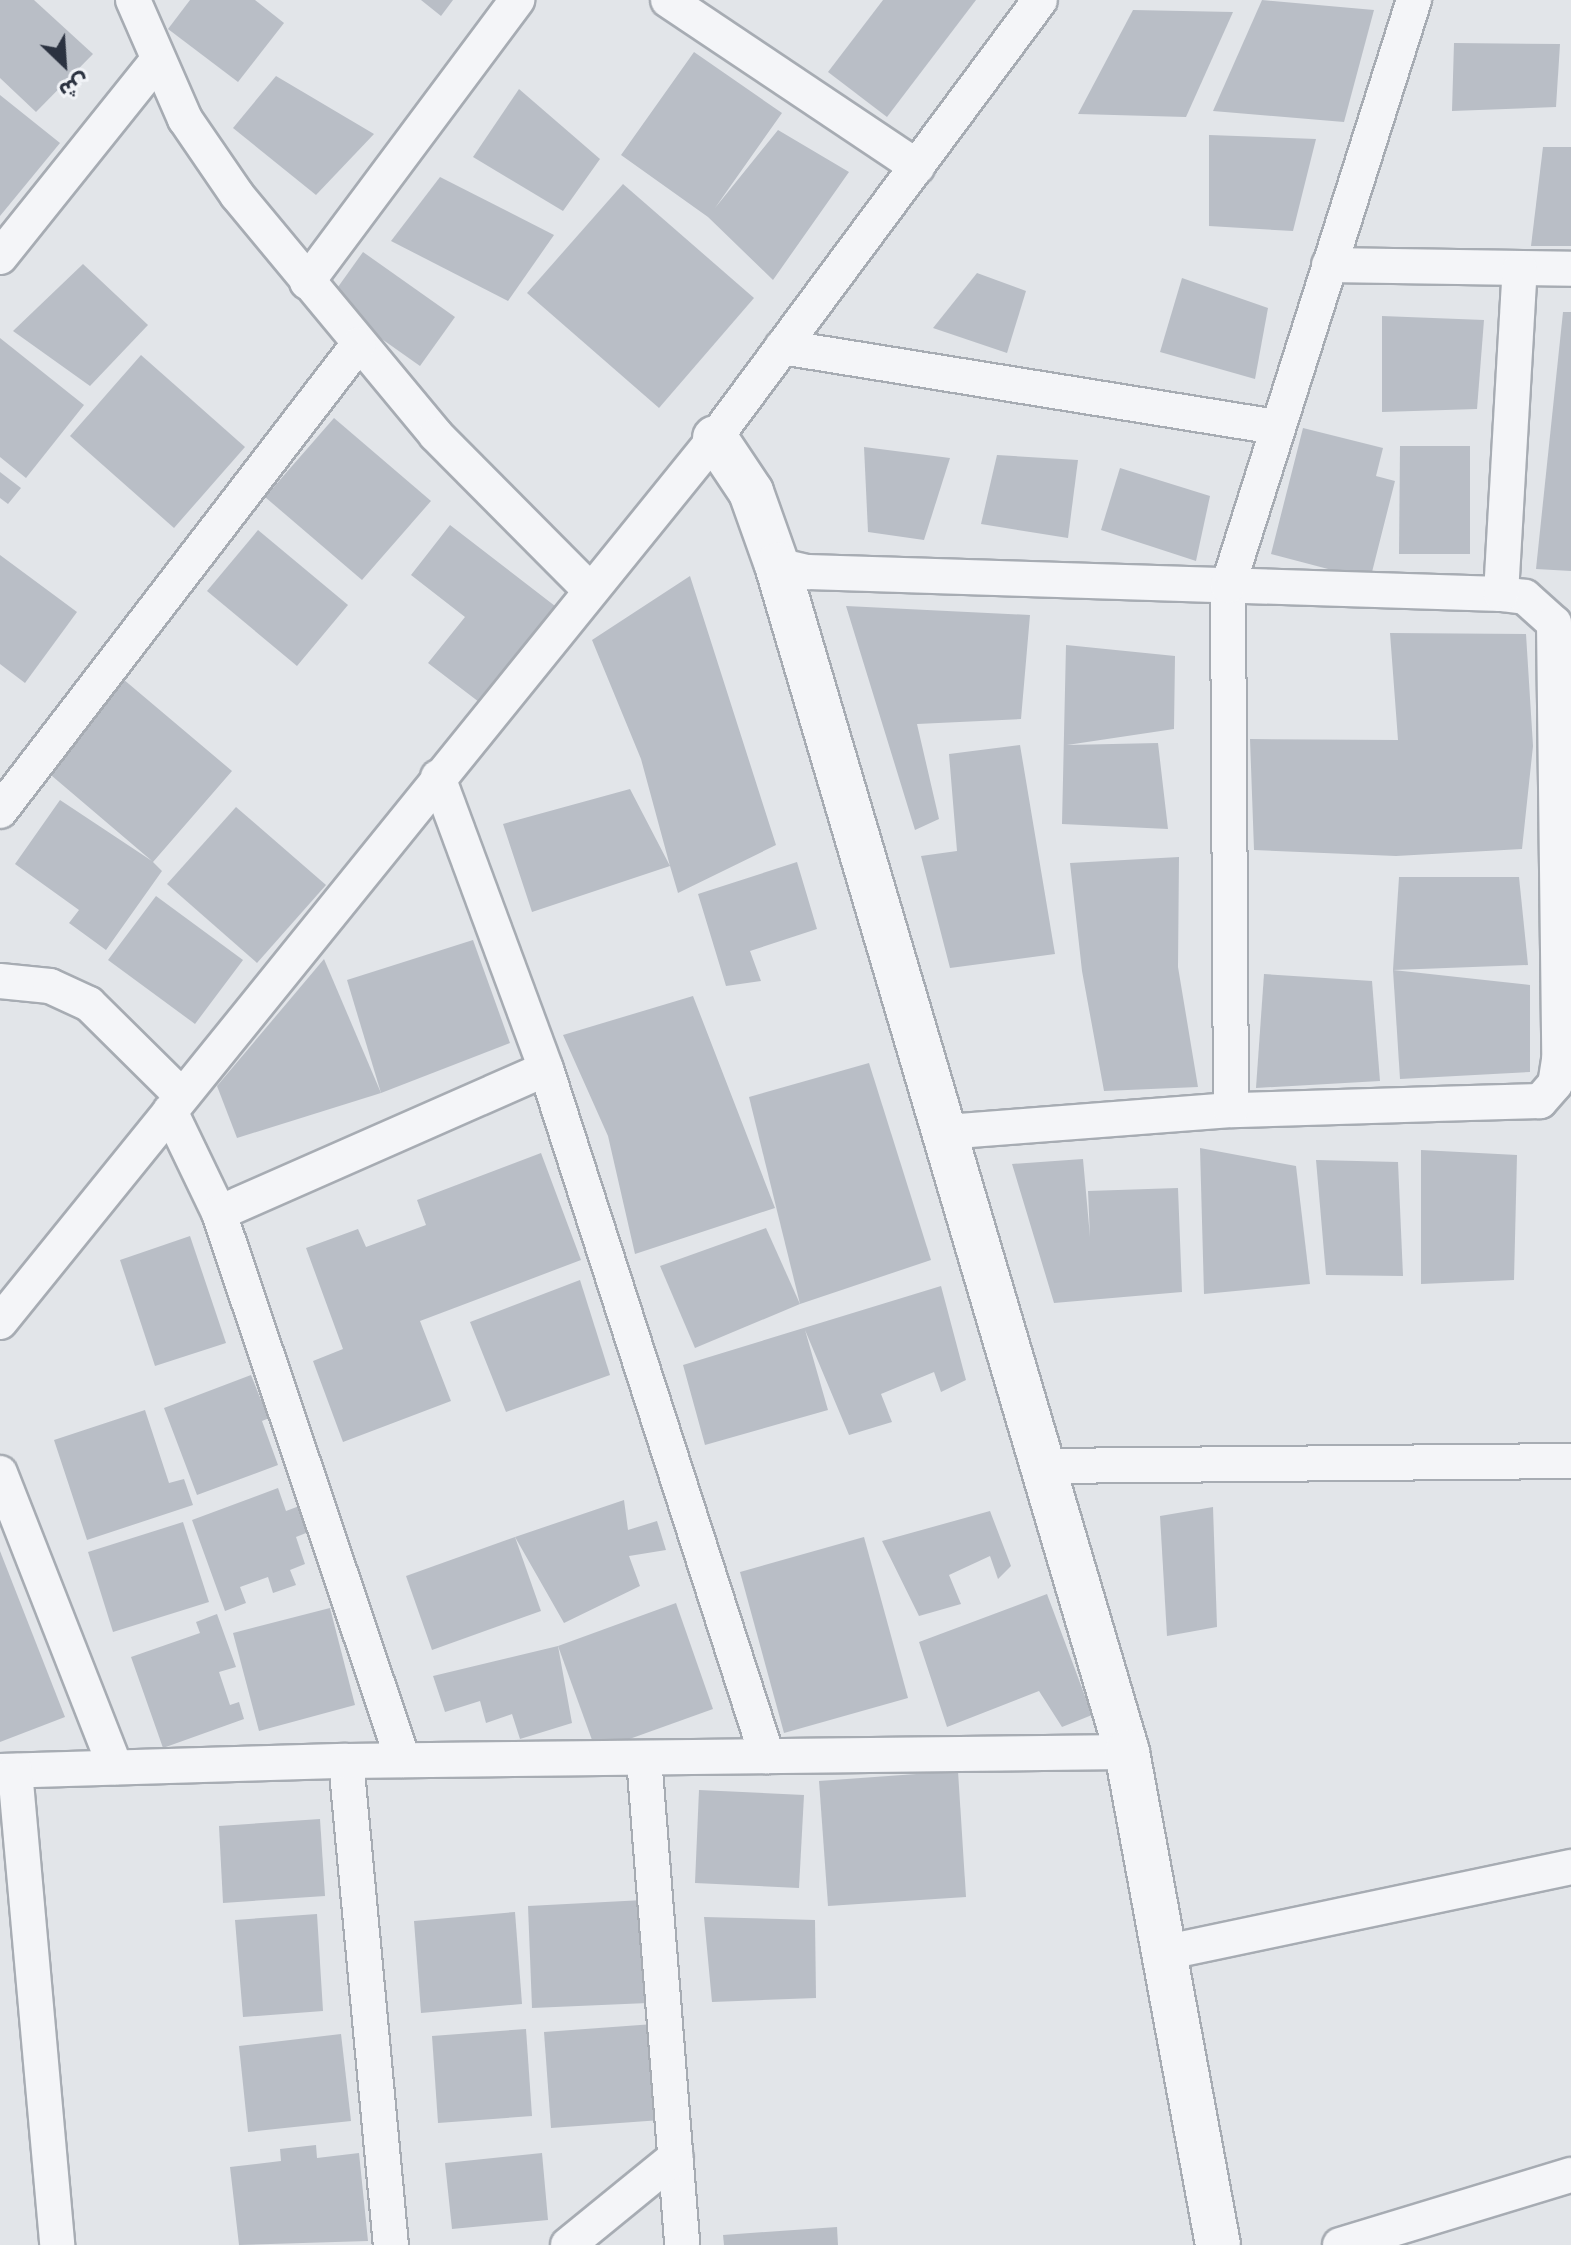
<!DOCTYPE html>
<html>
<head>
<meta charset="utf-8">
<style>
	body { margin:0 }
	#map { position:relative; width:1571px; height:2245px; overflow:hidden; background:#e2e5e9; font-family:Montserrat,"Noto Sans Arabic",sans-serif }
	div>[style] { position:absolute }
	.building>* { inset:0; background:#b9bec6 }
	.roads { filter:drop-shadow(2px 0 #a7acb3) drop-shadow(-2px 0 #a7acb3) drop-shadow(0 2px #a7acb3) drop-shadow(0 -2px #a7acb3) }
	.minor>* { height:34px; margin:-17px; padding:0 17px; transform-origin:17px; border-radius:17px; background:#f4f5f8 }
	.tertiary>* { height:44px; margin:-22px; padding:0 22px; transform-origin:22px; border-radius:22px; background:#f4f5f8 }
	span { translate:-50% -50%; white-space:nowrap; text-align:center; line-height:1.15; -webkit-text-stroke:7px #f1f3f7; paint-order:stroke }
	.north { position:absolute; left:24px; top:24px; width:80px; height:80px; -webkit-text-stroke:6px #f1f3f7; paint-order:stroke; rotate:155deg; font-size:22px; font-weight:700; line-height:32px; text-align:center; color:#2b3240 }
	.north::after { content:''; display:block; margin:auto; width:28px; height:36px; background:#2b3240; clip-path:polygon(50% 0,100% 100%,50% 72%,0 100%) }
</style>
</head>
<body>
<div id="map">
	<div class="building">
		<div style="clip-path:polygon(0 0,34px 0,93px 54px,36px 112px,0 78px)"></div>
		<div style="clip-path:polygon(190px 0,255px 0,284px 23px,238px 82px,168px 29px)"></div>
		<div style="clip-path:polygon(421px 0,453px 0,441px 16px)"></div>
		<div style="clip-path:polygon(883px 0,976px 0,887px 117px,828px 72px)"></div>
		<div style="clip-path:polygon(1262px 0,1374px 10px,1344px 122px,1213px 111px)"></div>
		<div style="clip-path:polygon(1133px 10px,1233px 12px,1186px 117px,1078px 114px)"></div>
		<div style="clip-path:polygon(1454px 43px,1560px 44px,1556px 107px,1452px 111px)"></div>
		<div style="clip-path:polygon(694px 52px,782px 113px,715px 208px,778px 130px,849px 172px,773px 280px,708px 217px,621px 155px)"></div>
		<div style="clip-path:polygon(276px 76px,374px 134px,316px 195px,233px 128px)"></div>
		<div style="clip-path:polygon(519px 89px,600px 159px,563px 211px,473px 157px)"></div>
		<div style="clip-path:polygon(0 95px,60px 143px,0 216px)"></div>
		<div style="clip-path:polygon(1209px 135px,1316px 139px,1293px 231px,1209px 226px)"></div>
		<div style="clip-path:polygon(1543px 147px,1571px 147px,1571px 246px,1531px 246px)"></div>
		<div style="clip-path:polygon(440px 177px,554px 235px,508px 301px,391px 241px)"></div>
		<div style="clip-path:polygon(623px 184px,754px 298px,659px 408px,527px 293px)"></div>
		<div style="clip-path:polygon(363px 252px,455px 317px,420px 366px,328px 301px)"></div>
		<div style="clip-path:polygon(83px 264px,148px 325px,90px 386px,13px 331px)"></div>
		<div style="clip-path:polygon(977px 273px,1026px 291px,1007px 353px,933px 328px)"></div>
		<div style="clip-path:polygon(1182px 278px,1268px 308px,1255px 379px,1160px 352px)"></div>
		<div style="clip-path:polygon(1563px 312px,1571px 312px,1571px 571px,1536px 569px)"></div>
		<div style="clip-path:polygon(1382px 316px,1484px 320px,1477px 409px,1382px 412px)"></div>
		<div style="clip-path:polygon(0 338px,84px 405px,26px 478px,0 457px)"></div>
		<div style="clip-path:polygon(141px 355px,245px 447px,174px 528px,70px 436px)"></div>
		<div style="clip-path:polygon(334px 418px,431px 501px,362px 580px,265px 497px)"></div>
		<div style="clip-path:polygon(1303px 428px,1383px 448px,1376px 476px,1395px 481px,1370px 580px,1271px 554px)"></div>
		<div style="clip-path:polygon(1400px 446px,1470px 446px,1470px 554px,1399px 554px)"></div>
		<div style="clip-path:polygon(864px 447px,950px 458px,924px 540px,868px 532px)"></div>
		<div style="clip-path:polygon(997px 455px,1078px 460px,1068px 538px,981px 524px)"></div>
		<div style="clip-path:polygon(1120px 468px,1210px 496px,1196px 561px,1101px 530px)"></div>
		<div style="clip-path:polygon(0 472px,21px 488px,8px 504px,0 498px)"></div>
		<div style="clip-path:polygon(450px 525px,555px 606px,479px 702px,428px 663px,465px 617px,411px 575px)"></div>
		<div style="clip-path:polygon(258px 530px,348px 605px,297px 666px,207px 591px)"></div>
		<div style="clip-path:polygon(0 555px,77px 612px,25px 683px,0 664px)"></div>
		<div style="clip-path:polygon(690px 576px,776px 845px,678px 893px,670px 866px,532px 912px,503px 824px,630px 789px,670px 866px,641px 759px,592px 640px)"></div>
		<div style="clip-path:polygon(846px 606px,1030px 615px,1021px 719px,917px 724px,939px 819px,915px 830px)"></div>
		<div style="clip-path:polygon(1390px 633px,1526px 634px,1533px 746px,1522px 849px,1396px 856px,1254px 850px,1250px 739px,1398px 740px)"></div>
		<div style="clip-path:polygon(1066px 645px,1175px 656px,1174px 729px,1067px 745px,1158px 743px,1168px 829px,1062px 824px)"></div>
		<div style="clip-path:polygon(123px 679px,232px 771px,153px 862px,162px 871px,106px 950px,69px 923px,79px 910px,15px 864px,60px 800px,152px 861px,45px 770px)"></div>
		<div style="clip-path:polygon(1020px 745px,1055px 954px,950px 968px,921px 856px,957px 851px,949px 754px)"></div>
		<div style="clip-path:polygon(236px 807px,326px 885px,257px 963px,167px 884px)"></div>
		<div style="clip-path:polygon(1179px 857px,1178px 967px,1198px 1087px,1104px 1091px,1082px 971px,1070px 863px)"></div>
		<div style="clip-path:polygon(797px 862px,817px 929px,750px 951px,761px 981px,726px 986px,698px 894px)"></div>
		<div style="clip-path:polygon(1399px 877px,1519px 877px,1528px 965px,1393px 970px)"></div>
		<div style="clip-path:polygon(156px 896px,243px 960px,195px 1024px,108px 960px)"></div>
		<div style="clip-path:polygon(473px 940px,510px 1043px,381px 1093px,347px 980px)"></div>
		<div style="clip-path:polygon(324px 959px,381px 1093px,237px 1138px,217px 1086px)"></div>
		<div style="clip-path:polygon(1393px 970px,1530px 985px,1530px 1072px,1400px 1079px)"></div>
		<div style="clip-path:polygon(1264px 974px,1372px 981px,1380px 1081px,1256px 1088px)"></div>
		<div style="clip-path:polygon(693px 996px,775px 1208px,635px 1254px,608px 1136px,563px 1035px)"></div>
		<div style="clip-path:polygon(869px 1063px,931px 1260px,800px 1304px,749px 1097px)"></div>
		<div style="clip-path:polygon(1200px 1148px,1296px 1166px,1310px 1284px,1204px 1294px)"></div>
		<div style="clip-path:polygon(1421px 1150px,1517px 1155px,1514px 1280px,1421px 1284px)"></div>
		<div style="clip-path:polygon(541px 1153px,581px 1260px,420px 1321px,451px 1401px,343px 1442px,313px 1361px,343px 1349px,306px 1248px,358px 1229px,366px 1247px,426px 1225px,417px 1200px)"></div>
		<div style="clip-path:polygon(1083px 1159px,1090px 1237px,1088px 1191px,1178px 1188px,1182px 1292px,1054px 1303px,1012px 1164px)"></div>
		<div style="clip-path:polygon(1316px 1160px,1398px 1162px,1403px 1276px,1326px 1275px)"></div>
		<div style="clip-path:polygon(766px 1228px,800px 1304px,695px 1348px,660px 1266px)"></div>
		<div style="clip-path:polygon(190px 1236px,226px 1343px,155px 1366px,120px 1260px)"></div>
		<div style="clip-path:polygon(580px 1280px,610px 1375px,506px 1412px,470px 1322px)"></div>
		<div style="clip-path:polygon(941px 1286px,966px 1380px,941px 1392px,934px 1372px,881px 1394px,892px 1422px,849px 1435px,805px 1330px,828px 1410px,705px 1445px,683px 1365px)"></div>
		<div style="clip-path:polygon(251px 1375px,261px 1400px,268px 1398px,274px 1416px,262px 1421px,278px 1465px,197px 1495px,164px 1408px)"></div>
		<div style="clip-path:polygon(145px 1410px,169px 1483px,184px 1479px,193px 1505px,87px 1540px,54px 1440px)"></div>
		<div style="clip-path:polygon(278px 1488px,286px 1511px,302px 1505px,311px 1531px,296px 1537px,305px 1564px,290px 1570px,296px 1585px,273px 1593px,268px 1577px,240px 1587px,246px 1603px,225px 1611px,192px 1520px)"></div>
		<div style="clip-path:polygon(624px 1500px,628px 1530px,657px 1521px,666px 1550px,629px 1556px,640px 1586px,564px 1623px,515px 1537px)"></div>
		<div style="clip-path:polygon(1213px 1507px,1217px 1627px,1167px 1636px,1160px 1516px)"></div>
		<div style="clip-path:polygon(990px 1511px,1011px 1566px,998px 1579px,990px 1556px,949px 1575px,961px 1604px,919px 1616px,882px 1541px)"></div>
		<div style="clip-path:polygon(183px 1522px,209px 1602px,113px 1632px,88px 1552px)"></div>
		<div style="clip-path:polygon(515px 1537px,541px 1611px,432px 1650px,406px 1576px)"></div>
		<div style="clip-path:polygon(864px 1537px,908px 1698px,784px 1733px,740px 1572px)"></div>
		<div style="clip-path:polygon(0 1551px,65px 1717px,0 1742px)"></div>
		<div style="clip-path:polygon(1047px 1594px,1092px 1715px,1062px 1727px,1039px 1691px,947px 1727px,919px 1642px)"></div>
		<div style="clip-path:polygon(676px 1603px,713px 1709px,596px 1751px,558px 1646px)"></div>
		<div style="clip-path:polygon(330px 1608px,355px 1705px,259px 1731px,233px 1633px)"></div>
		<div style="clip-path:polygon(217px 1614px,236px 1667px,219px 1672px,230px 1705px,239px 1702px,244px 1719px,163px 1748px,131px 1657px,200px 1633px,196px 1622px)"></div>
		<div style="clip-path:polygon(558px 1646px,572px 1723px,520px 1739px,512px 1714px,486px 1723px,480px 1701px,445px 1712px,433px 1676px)"></div>
		<div style="clip-path:polygon(958px 1771px,966px 1897px,828px 1906px,819px 1781px)"></div>
		<div style="clip-path:polygon(699px 1790px,804px 1795px,799px 1888px,695px 1883px)"></div>
		<div style="clip-path:polygon(320px 1819px,325px 1896px,223px 1903px,219px 1826px)"></div>
		<div style="clip-path:polygon(644px 1900px,648px 2003px,532px 2008px,528px 1906px)"></div>
		<div style="clip-path:polygon(515px 1912px,522px 2004px,421px 2013px,414px 1921px)"></div>
		<div style="clip-path:polygon(317px 1914px,323px 2011px,243px 2017px,235px 1920px)"></div>
		<div style="clip-path:polygon(704px 1917px,815px 1920px,816px 1998px,712px 2002px)"></div>
		<div style="clip-path:polygon(654px 2024px,661px 2120px,551px 2128px,544px 2032px)"></div>
		<div style="clip-path:polygon(526px 2029px,532px 2116px,438px 2123px,432px 2036px)"></div>
		<div style="clip-path:polygon(341px 2034px,351px 2121px,248px 2132px,239px 2046px)"></div>
		<div style="clip-path:polygon(316px 2145px,317px 2158px,359px 2153px,368px 2241px,239px 2245px,230px 2167px,281px 2161px,280px 2149px)"></div>
		<div style="clip-path:polygon(542px 2153px,548px 2220px,452px 2229px,445px 2163px)"></div>
		<div style="clip-path:polygon(837px 2227px,838px 2245px,724px 2245px,723px 2235px)"></div>
	</div>
	<div class="roads">
		<div class="minor">
			<div style="left:133px;top:0;width:130px;rotate:66.4deg"></div>
			<div style="left:185px;top:119px;width:92px;rotate:55.6deg"></div>
			<div style="left:237px;top:195px;width:312px;rotate:50.3deg"></div>
			<div style="left:436px;top:435px;width:217px;rotate:45.2deg"></div>
			<div style="left:668px;top:0;width:300px;rotate:33.8deg"></div>
			<div style="left:0;top:257px;width:250px;rotate:-51.3deg"></div>
			<div style="left:1329px;top:265px;width:242px;rotate:0.9deg"></div>
			<div style="left:307px;top:282px;width:352px;rotate:-53.3deg"></div>
			<div style="left:782px;top:347px;width:499px;rotate:9.2deg"></div>
			<div style="left:777px;top:565px;width:32px;rotate:13deg"></div>
			<div style="left:808px;top:572px;width:693px;rotate:1.82deg"></div>
			<div style="left:1501px;top:594px;width:24px;rotate:7deg"></div>
			<div style="left:1525px;top:597px;width:39px;rotate:42deg"></div>
			<div style="left:1554px;top:623px;width:437px;rotate:89.3deg"></div>
			<div style="left:1559px;top:1060px;width:24px;rotate:99deg"></div>
			<div style="left:1555px;top:1084px;width:23px;rotate:131deg"></div>
			<div style="left:1540px;top:1101px;width:309px;rotate:178.3deg"></div>
			<div style="left:1231px;top:1110px;width:288px;rotate:175.6deg"></div>
			<div style="left:1501px;top:594px;width:326px;rotate:-86.7deg"></div>
			<div style="left:438px;top:777px;width:311px;rotate:69.7deg"></div>
			<div style="left:546px;top:1069px;width:722px;rotate:72.17deg"></div>
			<div style="left:0;top:811px;width:588px;rotate:-52.47deg"></div>
			<div style="left:0;top:981px;width:50px;rotate:5.7deg"></div>
			<div style="left:50px;top:986px;width:43px;rotate:24.8deg"></div>
			<div style="left:89px;top:1004px;width:131px;rotate:44.7deg"></div>
			<div style="left:1231px;top:1110px;width:524px;rotate:-90.33deg"></div>
			<div style="left:1228px;top:586px;width:615px;rotate:-72.39deg"></div>
			<div style="left:170px;top:1111px;width:113px;rotate:64.3deg"></div>
			<div style="left:219px;top:1213px;width:577px;rotate:71.41deg"></div>
			<div style="left:219px;top:1213px;width:357px;rotate:-23.8deg"></div>
			<div style="left:0;top:1322px;width:1137px;rotate:-51.03deg"></div>
			<div style="left:715px;top:438px;width:545px;rotate:-53.42deg"></div>
			<div style="left:1043px;top:1466px;width:528px;rotate:-0.54deg"></div>
			<div style="left:0;top:1473px;width:316px;rotate:68.6deg"></div>
			<div style="left:644px;top:1758px;width:488px;rotate:85.5deg"></div>
			<div style="left:346px;top:1761px;width:486px;rotate:84.7deg"></div>
			<div style="left:0;top:1771px;width:346px;rotate:-1.7deg"></div>
			<div style="left:346px;top:1761px;width:781px;rotate:-0.66deg"></div>
			<div style="left:15px;top:1771px;width:476px;rotate:84.9deg"></div>
			<div style="left:1163px;top:1953px;width:417px;rotate:-11.9deg"></div>
			<div style="left:568px;top:2245px;width:139px;rotate:-39.2deg"></div>
			<div style="left:1340px;top:2245px;width:241px;rotate:-16.9deg"></div>
		</div>
		<div class="tertiary">
			<div style="left:715px;top:438px;width:65px;rotate:56.3deg"></div>
			<div style="left:751px;top:492px;width:77px;rotate:70.4deg"></div>
			<div style="left:777px;top:565px;width:1238px;rotate:73.57deg"></div>
			<div style="left:1127px;top:1752px;width:501px;rotate:79.54deg"></div>
		</div>
	</div>
	<div class="north">ش</div>
</div>
</body>
</html>
